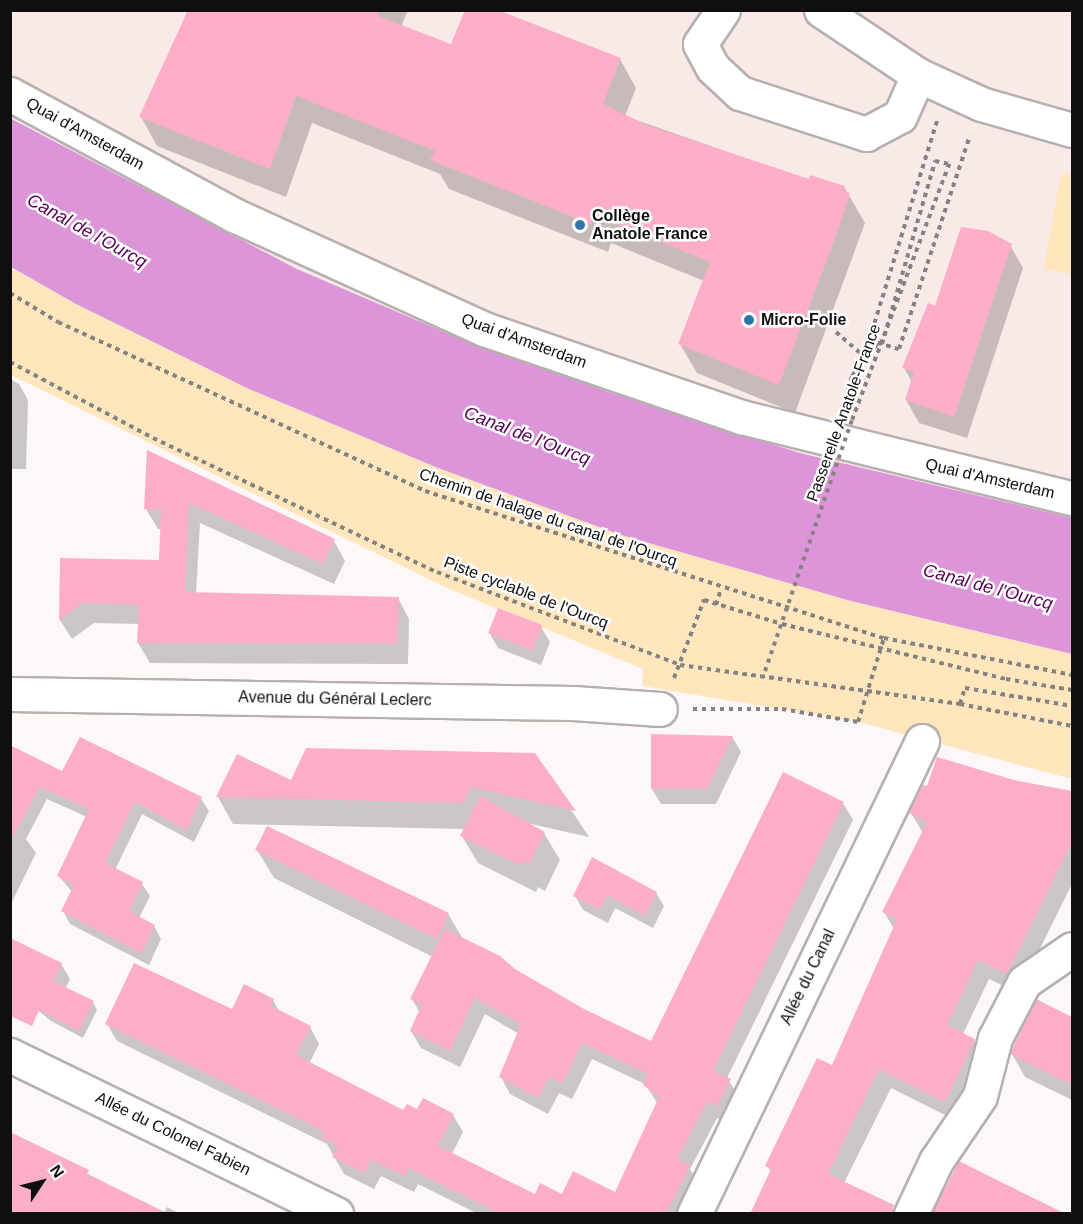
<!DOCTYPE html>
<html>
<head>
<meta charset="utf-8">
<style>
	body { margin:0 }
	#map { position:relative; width:1083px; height:1224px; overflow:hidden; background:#fef7f7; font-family:Helvetica,sans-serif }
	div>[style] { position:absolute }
	.built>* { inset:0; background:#f9eae8 }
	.green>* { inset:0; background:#ffe6bd }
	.water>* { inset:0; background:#dc95d8 }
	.shadow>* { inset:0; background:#0003 }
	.building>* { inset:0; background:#fcaec9 }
	.path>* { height:4px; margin-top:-2px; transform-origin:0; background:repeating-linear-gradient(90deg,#878282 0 4.5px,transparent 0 9px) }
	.roads { filter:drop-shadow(2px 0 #b6b0af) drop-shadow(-2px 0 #b6b0af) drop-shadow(0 2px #b6b0af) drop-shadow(0 -2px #b6b0af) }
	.minor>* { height:33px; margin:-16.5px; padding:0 16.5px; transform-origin:16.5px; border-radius:16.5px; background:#fff }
	.path-bridge>* { height:4px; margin-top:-2px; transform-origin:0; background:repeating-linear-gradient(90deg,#878282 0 4.5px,transparent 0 9px) }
	.dots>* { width:16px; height:16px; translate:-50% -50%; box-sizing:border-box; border:3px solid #fff; border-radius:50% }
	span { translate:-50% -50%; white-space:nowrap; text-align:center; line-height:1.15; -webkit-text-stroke:5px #fff; paint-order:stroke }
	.street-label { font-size:16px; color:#100e0e }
	.poi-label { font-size:16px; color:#100e0e; font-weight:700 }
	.left { translate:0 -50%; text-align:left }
	.water-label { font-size:18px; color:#580058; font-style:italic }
	.frame { position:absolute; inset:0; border:12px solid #100e0e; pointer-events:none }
	.north { position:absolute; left:12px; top:1152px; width:60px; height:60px; -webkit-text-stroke:4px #fff; paint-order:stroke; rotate:55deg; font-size:16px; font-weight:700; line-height:24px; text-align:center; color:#100e0e }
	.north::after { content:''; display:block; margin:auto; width:21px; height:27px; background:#100e0e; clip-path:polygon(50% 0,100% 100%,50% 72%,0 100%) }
</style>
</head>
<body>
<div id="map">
	<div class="built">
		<div style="clip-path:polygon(10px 11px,1072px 11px,1072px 518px,800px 453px,605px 391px,449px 334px,297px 269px,11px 118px)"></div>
	</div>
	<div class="green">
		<div style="clip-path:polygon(1061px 173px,1072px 175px,1072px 274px,1044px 269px)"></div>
		<div style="clip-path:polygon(10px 267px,76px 304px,249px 389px,438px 468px,621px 535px,851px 601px,1072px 654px,1072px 779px,858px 722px,642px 686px,643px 669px,447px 588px,11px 375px)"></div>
	</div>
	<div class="water">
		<div style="clip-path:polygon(10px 118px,297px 269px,449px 334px,605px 391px,800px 453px,1072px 518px,1072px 654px,851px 601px,621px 535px,438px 468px,249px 389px,76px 304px,11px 267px)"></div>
	</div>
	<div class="shadow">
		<div style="clip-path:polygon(190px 10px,408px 10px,401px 27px,452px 46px,620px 59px,636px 88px,625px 116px,810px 181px,844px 187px,865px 223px,795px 413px,697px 373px,680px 344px,704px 281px,611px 243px,608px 252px,449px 189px,440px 174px,312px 123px,286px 197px,157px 146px,141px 117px)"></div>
		<div style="clip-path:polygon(1010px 245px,1023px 268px,967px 438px,919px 423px,906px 400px,912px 382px,904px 368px,936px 308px)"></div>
		<div style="clip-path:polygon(10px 379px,19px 384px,28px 400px,26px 469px,10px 469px)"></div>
		<div style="clip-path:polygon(149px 453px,334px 541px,345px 561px,334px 584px,200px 523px,196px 594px,398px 598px,409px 619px,408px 664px,150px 663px,138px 643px,139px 624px,94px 623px,72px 639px,60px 620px,62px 559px,160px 562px,162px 529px,158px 529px,146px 509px)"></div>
		<div style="clip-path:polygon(541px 627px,550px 642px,541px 665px,498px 648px,489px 632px)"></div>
		<div style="clip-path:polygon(732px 737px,741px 752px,716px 804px,661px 804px,652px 789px)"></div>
		<div style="clip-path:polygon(534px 754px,589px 837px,527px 823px,544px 833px,560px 860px,545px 891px,538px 887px,536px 892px,478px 863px,462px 836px,465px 829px,233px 824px,218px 797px,292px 782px)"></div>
		<div style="clip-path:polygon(10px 761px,201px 799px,209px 811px,194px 842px,142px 814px,115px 870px,142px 884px,150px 896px,139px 918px,154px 926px,161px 939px,149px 965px,70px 924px,63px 911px,72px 892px,59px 876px,87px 817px,47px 799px,26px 839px,36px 853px,10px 906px)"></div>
		<div style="clip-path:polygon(1013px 781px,1072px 792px,1072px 884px,1018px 993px,989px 979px,963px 1034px,974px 1040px,986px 1060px,957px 1121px,891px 1088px,844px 1183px,771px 1172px,767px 1166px,833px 1067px,894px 929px,884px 912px,923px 833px,911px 813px)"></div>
		<div style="clip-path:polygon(843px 803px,853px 820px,727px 1078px,739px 1097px,726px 1123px,717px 1118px,690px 1169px,699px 1184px,684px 1214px,478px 1214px,418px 1184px,414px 1192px,381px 1176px,374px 1189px,344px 1174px,327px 1144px,117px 1041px,107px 1024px,233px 1010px,273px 1000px,280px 1013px,310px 1027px,319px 1044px,309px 1064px,404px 1112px,453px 1115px,463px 1132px,452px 1154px,535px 1196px,616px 1194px,658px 1104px,645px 1084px,592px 1059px,572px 1099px,559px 1093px,548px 1114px,510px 1094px,501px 1077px,519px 1034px,485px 1014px,460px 1067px,421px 1048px,411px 1031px,420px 1013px,412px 999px,433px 957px,274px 878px,257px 850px,268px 828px,448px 914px,463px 939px,584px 1011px,652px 1043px)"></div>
		<div style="clip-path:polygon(593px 859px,656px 893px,664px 906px,653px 928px,615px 908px,608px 923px,583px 910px,575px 896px)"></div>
		<div style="clip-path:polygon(61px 964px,70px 979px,65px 989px,93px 1002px,97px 1010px,83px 1038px,51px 1021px,17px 993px)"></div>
		<div style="clip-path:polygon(1037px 1001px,1072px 1018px,1072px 1100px,1025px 1077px,1012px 1054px)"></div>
		<div style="clip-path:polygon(10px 1134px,164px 1213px,167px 1207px,180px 1214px,10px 1214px)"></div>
	</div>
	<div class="building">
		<div style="clip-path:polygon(188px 10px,380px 10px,378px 16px,451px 44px,465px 10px,498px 10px,621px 58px,603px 104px,647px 125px,809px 179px,810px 175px,845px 186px,843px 191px,850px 193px,837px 234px,779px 385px,678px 344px,710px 262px,595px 215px,591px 224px,430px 160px,435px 151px,296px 96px,270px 169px,139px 117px)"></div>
		<div style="clip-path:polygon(961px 227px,988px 231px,1012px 244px,954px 417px,905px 400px,914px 372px,902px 368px,928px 303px,935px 306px)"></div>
		<div style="clip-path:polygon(147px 450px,335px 539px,323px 564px,189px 503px,185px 592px,399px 597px,397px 644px,137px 643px,139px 605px,83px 603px,59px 620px,60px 558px,159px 560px,161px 510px,144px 509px)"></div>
		<div style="clip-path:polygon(498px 608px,542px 625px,533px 651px,488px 633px)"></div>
		<div style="clip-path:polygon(651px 734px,733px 736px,707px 789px,651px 789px)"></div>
		<div style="clip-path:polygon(80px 737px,202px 797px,187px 830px,135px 802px,105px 863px,143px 882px,129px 911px,155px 925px,141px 953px,61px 911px,74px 885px,57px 876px,89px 809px,40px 787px,10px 842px,10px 745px,62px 771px)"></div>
		<div style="clip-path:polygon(306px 748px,535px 753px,576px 811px,470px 787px,464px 803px,216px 797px,237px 754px,291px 780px)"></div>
		<div style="clip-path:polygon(937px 757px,1014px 780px,1072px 791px,1072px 842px,1007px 974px,978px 960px,947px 1025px,975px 1039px,945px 1102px,879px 1069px,828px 1174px,894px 1205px,893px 1214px,750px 1214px,771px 1169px,765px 1166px,817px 1058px,832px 1065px,897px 919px,882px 912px,927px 822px,909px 813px,923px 785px,927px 786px)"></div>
		<div style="clip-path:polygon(783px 772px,844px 802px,713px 1071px,731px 1079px,717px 1106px,707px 1102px,677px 1159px,690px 1166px,666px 1214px,501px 1214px,408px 1168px,405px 1176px,371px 1160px,365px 1173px,332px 1157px,338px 1146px,321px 1137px,324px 1131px,105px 1024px,134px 963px,232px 1009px,244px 984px,274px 999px,271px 1006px,311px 1026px,296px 1055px,403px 1110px,407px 1104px,417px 1109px,423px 1098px,454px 1114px,438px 1146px,535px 1194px,540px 1183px,562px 1194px,573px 1171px,615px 1192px,659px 1097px,643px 1085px,648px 1074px,582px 1043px,563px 1083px,549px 1077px,538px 1098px,499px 1077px,521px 1024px,475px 998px,450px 1051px,410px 1031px,422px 1004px,410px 999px,445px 929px,500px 956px,515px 969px,584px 1009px,651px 1041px)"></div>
		<div style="clip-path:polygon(480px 796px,545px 832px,529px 864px,522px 861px,520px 865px,460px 836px)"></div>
		<div style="clip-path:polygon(267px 826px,449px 913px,437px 939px,255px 850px)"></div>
		<div style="clip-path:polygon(592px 857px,657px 892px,645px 916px,607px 895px,600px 910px,573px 896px)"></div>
		<div style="clip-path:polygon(10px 938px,62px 963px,53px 981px,94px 1001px,79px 1031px,39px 1010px,32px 1026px,10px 1016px)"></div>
		<div style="clip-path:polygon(1036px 999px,1072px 1017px,1072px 1085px,1010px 1054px)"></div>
		<div style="clip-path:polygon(10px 1132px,89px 1170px,87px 1174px,169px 1214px,10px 1214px)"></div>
		<div style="clip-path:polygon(959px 1161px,1001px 1182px,1066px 1214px,932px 1214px)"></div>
	</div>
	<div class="path">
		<div style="left:937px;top:121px;width:229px;rotate:107.2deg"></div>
		<div style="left:869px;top:340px;width:31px;rotate:17deg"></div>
		<div style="left:899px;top:349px;width:225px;rotate:-71.6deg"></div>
		<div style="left:10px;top:293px;width:56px;rotate:31.1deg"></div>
		<div style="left:58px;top:322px;width:404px;rotate:24.7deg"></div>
		<div style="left:425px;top:491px;width:482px;rotate:17.8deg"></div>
		<div style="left:884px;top:638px;width:192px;rotate:11.1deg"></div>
		<div style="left:836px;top:332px;width:40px;rotate:41deg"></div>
		<div style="left:882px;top:344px;width:191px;rotate:-73.8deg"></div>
		<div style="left:935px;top:161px;width:14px;rotate:12deg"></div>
		<div style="left:10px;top:362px;width:162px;rotate:28deg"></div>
		<div style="left:153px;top:438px;width:314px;rotate:25.3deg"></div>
		<div style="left:437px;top:572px;width:260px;rotate:20.9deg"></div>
		<div style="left:680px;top:665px;width:283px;rotate:7.9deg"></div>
		<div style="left:960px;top:704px;width:114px;rotate:11.1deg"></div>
		<div style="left:843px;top:407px;width:32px;rotate:-74deg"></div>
		<div style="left:852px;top:376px;width:42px;rotate:-51.8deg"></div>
		<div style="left:716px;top:605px;width:17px;rotate:-73deg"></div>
		<div style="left:674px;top:678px;width:84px;rotate:-69deg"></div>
		<div style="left:704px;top:600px;width:82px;rotate:17.1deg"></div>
		<div style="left:960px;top:704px;width:17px;rotate:-73deg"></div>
		<div style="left:965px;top:688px;width:109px;rotate:9.5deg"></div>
		<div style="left:693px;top:709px;width:89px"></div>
		<div style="left:782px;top:709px;width:77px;rotate:9.7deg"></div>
		<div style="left:858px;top:722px;width:88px;rotate:-72.8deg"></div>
	</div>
	<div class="roads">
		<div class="minor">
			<div style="left:723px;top:10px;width:41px;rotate:124.1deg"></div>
			<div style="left:700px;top:44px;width:27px;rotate:62deg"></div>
			<div style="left:713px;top:68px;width:37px;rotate:43deg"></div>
			<div style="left:740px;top:93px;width:133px;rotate:18deg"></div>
			<div style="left:866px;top:134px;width:38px;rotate:-28deg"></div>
			<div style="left:900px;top:116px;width:45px;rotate:-66.3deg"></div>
			<div style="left:821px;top:10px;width:117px;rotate:33.8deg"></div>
			<div style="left:918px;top:75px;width:69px;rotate:24.7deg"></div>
			<div style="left:981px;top:104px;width:95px;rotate:15.9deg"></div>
			<div style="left:10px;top:94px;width:255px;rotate:28.4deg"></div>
			<div style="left:234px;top:215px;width:275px;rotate:24.5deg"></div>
			<div style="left:484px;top:329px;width:272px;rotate:18.9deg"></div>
			<div style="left:741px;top:417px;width:341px;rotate:13.8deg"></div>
			<div style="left:10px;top:694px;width:563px;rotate:0.92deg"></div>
			<div style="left:573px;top:703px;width:87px;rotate:3.9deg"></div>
			<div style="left:10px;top:1055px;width:363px;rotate:26deg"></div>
			<div style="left:694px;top:1214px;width:525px;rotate:-64.26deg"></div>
			<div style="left:911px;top:1214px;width:59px;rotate:-64.7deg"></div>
			<div style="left:936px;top:1161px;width:78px;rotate:-55.9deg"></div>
			<div style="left:980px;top:1096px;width:60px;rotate:-75.5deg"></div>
			<div style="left:995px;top:1038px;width:63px;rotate:-62.6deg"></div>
			<div style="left:1024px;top:982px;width:58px;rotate:-34.5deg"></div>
		</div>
	</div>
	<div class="path-bridge">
		<div style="left:782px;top:624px;width:231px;rotate:13.8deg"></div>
		<div style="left:1006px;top:679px;width:67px;rotate:9.5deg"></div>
		<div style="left:765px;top:671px;width:266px;rotate:-70.9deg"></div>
		<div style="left:852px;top:420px;width:274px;rotate:-69.2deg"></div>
	</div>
	<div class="dots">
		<div style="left:580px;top:225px;background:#3075aa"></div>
		<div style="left:749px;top:320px;background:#3075aa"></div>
	</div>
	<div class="street-label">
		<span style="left:85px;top:134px;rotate:29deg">Quai d'Amsterdam</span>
		<span style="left:524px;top:341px;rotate:20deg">Quai d'Amsterdam</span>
		<span style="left:844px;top:413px;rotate:-70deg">Passerelle Anatole-France</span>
		<span style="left:990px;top:479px;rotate:13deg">Quai d'Amsterdam</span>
		<span style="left:548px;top:518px;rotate:19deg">Chemin de halage du canal de l'Ourcq</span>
		<span style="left:526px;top:593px;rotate:21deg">Piste cyclable de l'Ourcq</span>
		<span style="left:335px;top:699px;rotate:1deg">Avenue du Général Leclerc</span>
		<span style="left:808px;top:977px;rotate:-64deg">Allée du Canal</span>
		<span style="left:173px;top:1134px;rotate:26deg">Allée du Colonel Fabien</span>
	</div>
	<div class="poi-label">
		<span class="left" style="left:592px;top:225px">Collège<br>Anatole France</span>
		<span class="left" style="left:761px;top:320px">Micro-Folie</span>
	</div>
	<div class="water-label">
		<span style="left:87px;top:231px;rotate:29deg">Canal de l'Ourcq</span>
		<span style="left:527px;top:436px;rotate:21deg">Canal de l'Ourcq</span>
		<span style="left:988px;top:587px;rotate:15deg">Canal de l'Ourcq</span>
	</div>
	<div class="frame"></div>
	<div class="north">N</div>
</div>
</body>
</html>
